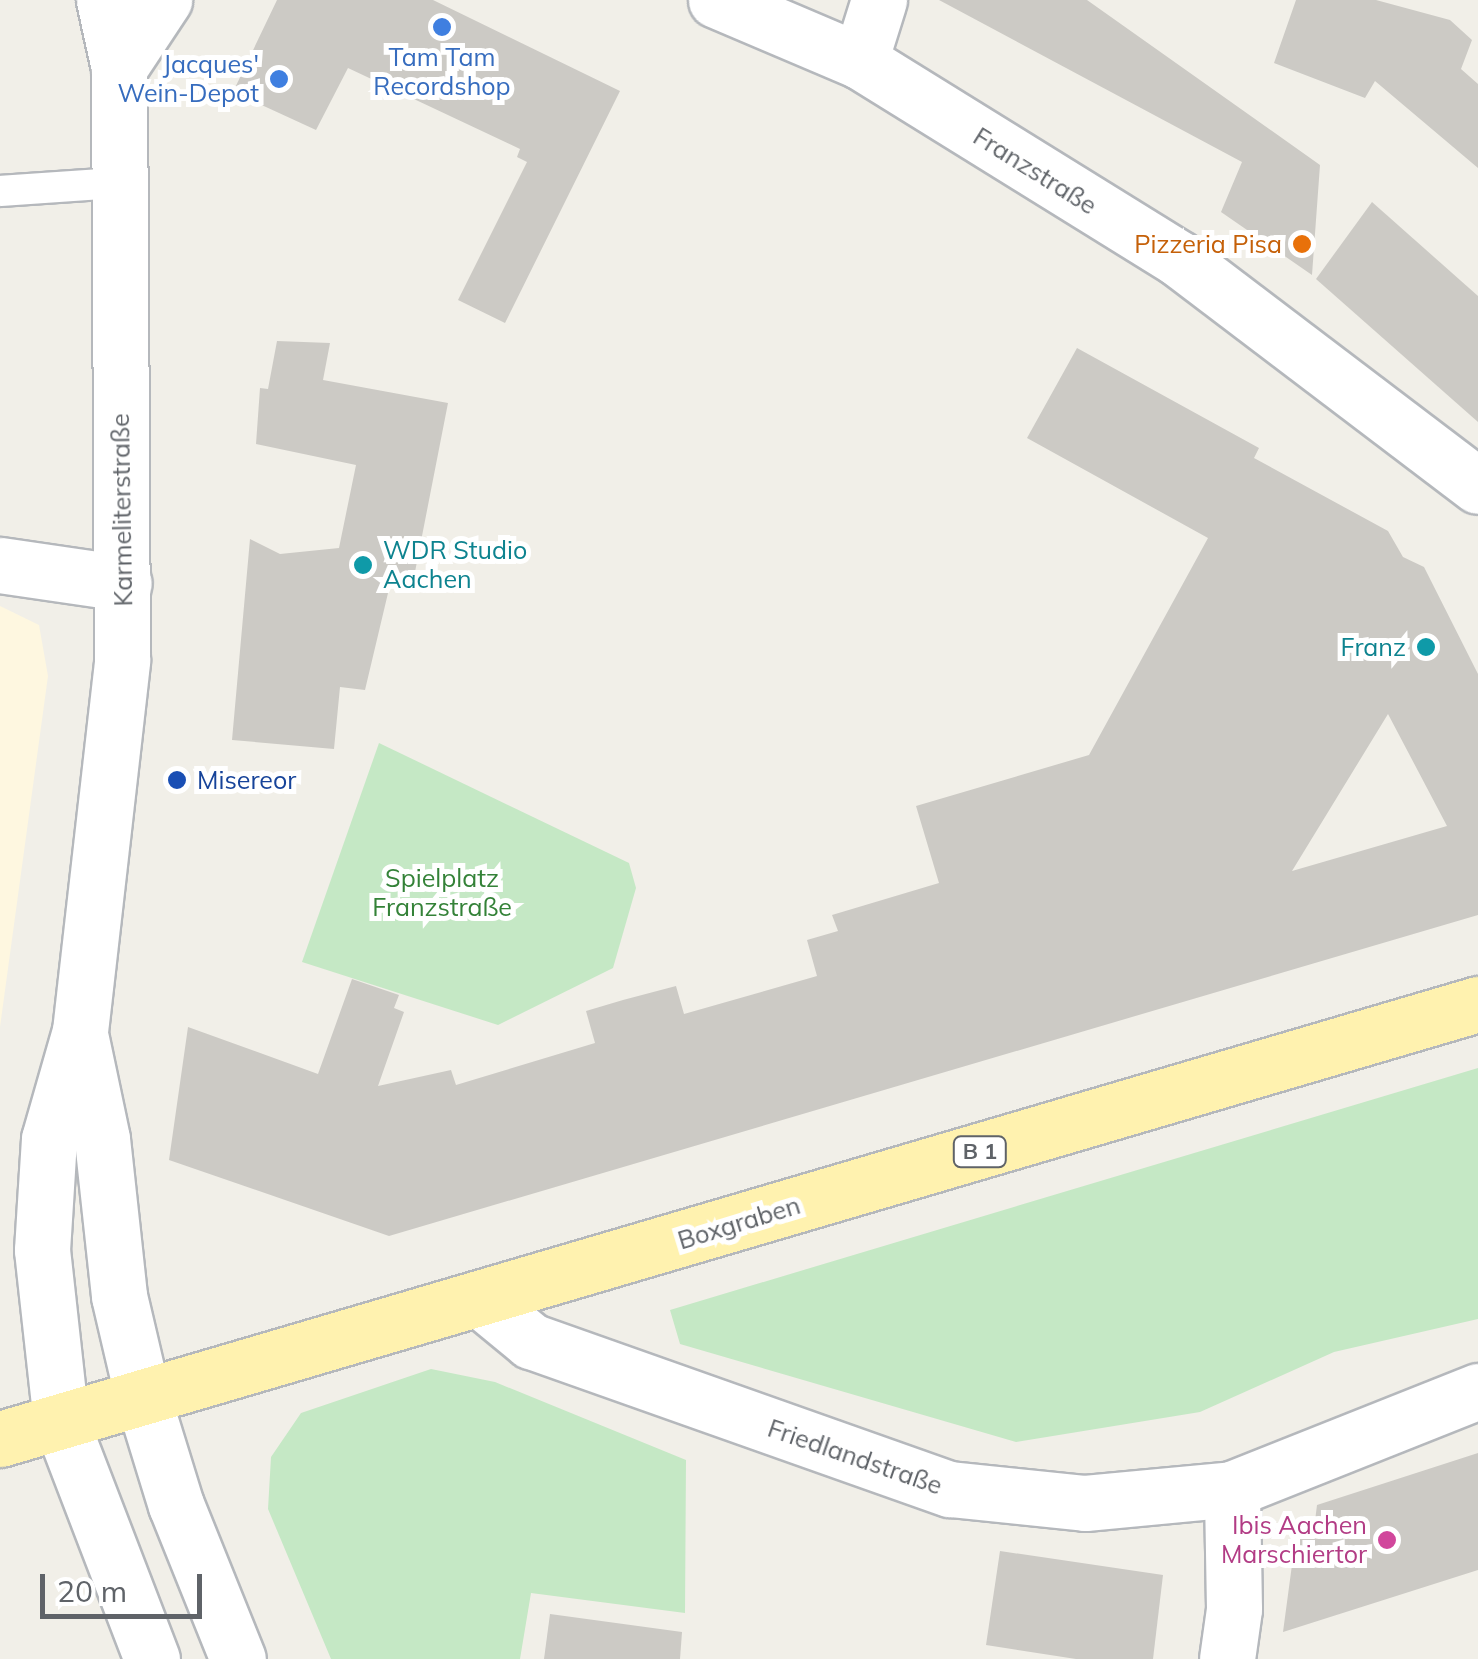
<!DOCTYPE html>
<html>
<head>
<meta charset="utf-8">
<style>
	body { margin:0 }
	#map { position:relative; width:1478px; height:1659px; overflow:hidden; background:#f1efe8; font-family:Mulish,sans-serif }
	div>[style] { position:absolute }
	.commercial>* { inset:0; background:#fef7e0 }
	.green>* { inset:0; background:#c5e8c5 }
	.building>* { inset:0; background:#cccac5 }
	.roads { filter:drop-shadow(2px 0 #b5b8bc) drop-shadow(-2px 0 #b5b8bc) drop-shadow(0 2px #b5b8bc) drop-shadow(0 -2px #b5b8bc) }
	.service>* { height:30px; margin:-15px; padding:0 15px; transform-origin:15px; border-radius:15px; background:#fff }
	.minor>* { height:55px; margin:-27.5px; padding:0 27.5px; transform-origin:27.5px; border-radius:27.5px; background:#fff }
	.tertiary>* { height:55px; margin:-27.5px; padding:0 27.5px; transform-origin:27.5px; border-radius:27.5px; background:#fff }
	.secondary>* { height:55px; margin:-27.5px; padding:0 27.5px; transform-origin:27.5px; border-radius:27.5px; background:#fff }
	.primary>* { height:55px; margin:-27.5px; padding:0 27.5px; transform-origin:27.5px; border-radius:27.5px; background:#fff2af }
	.dots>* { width:28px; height:28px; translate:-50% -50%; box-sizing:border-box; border:5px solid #fff; border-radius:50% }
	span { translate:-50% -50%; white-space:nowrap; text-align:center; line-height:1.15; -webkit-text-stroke:10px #fff; paint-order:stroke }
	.shield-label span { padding:2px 8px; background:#fff; border:2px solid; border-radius:8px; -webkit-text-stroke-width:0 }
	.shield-label { font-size:22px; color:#5f6368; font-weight:700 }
	.shop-label { font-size:25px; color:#366cbe }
	.right { translate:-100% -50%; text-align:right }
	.street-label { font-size:25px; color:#5f6368 }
	.food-label { font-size:25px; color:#c56008 }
	.culture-label { font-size:25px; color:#0d838f }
	.left { translate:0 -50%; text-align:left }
	.transit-label { font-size:25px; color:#164399 }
	.park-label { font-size:25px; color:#348238 }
	.hotel-label { font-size:25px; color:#b23c85 }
	.scale { position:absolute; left:40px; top:1574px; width:162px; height:45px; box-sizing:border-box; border:5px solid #5f6368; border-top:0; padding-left:12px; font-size:30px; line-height:35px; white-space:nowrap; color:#5f6368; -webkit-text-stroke:8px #fff; paint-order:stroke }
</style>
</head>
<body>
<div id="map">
	<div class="commercial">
		<div style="clip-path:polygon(0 606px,39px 625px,48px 676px,0 1027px)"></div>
	</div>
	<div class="green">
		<div style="clip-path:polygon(379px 743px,629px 863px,636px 888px,613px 968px,498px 1025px,302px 962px)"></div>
		<div style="clip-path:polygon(1478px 1068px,1478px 1319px,1334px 1352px,1200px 1412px,1016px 1442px,680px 1344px,670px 1310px)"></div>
		<div style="clip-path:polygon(431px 1369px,495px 1382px,686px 1460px,685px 1613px,531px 1593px,520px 1659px,331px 1659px,268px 1509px,271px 1457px,301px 1413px)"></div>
	</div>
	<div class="building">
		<div style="clip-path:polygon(277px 0,433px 0,620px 91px,505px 323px,458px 300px,527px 162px,517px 157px,520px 149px,348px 68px,316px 130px,233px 92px)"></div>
		<div style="clip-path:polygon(939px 0,1087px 0,1320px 165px,1312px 275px,1221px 212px,1242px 162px)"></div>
		<div style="clip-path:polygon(1296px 0,1376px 0,1450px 20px,1472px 40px,1461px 69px,1478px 84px,1478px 168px,1375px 81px,1365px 98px,1274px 63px)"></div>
		<div style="clip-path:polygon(1372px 202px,1478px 296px,1478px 422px,1316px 279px)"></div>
		<div style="clip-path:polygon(277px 341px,330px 343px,323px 380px,448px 403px,414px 577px,393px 572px,365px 690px,340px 687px,334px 749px,232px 740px,250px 539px,280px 554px,339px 548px,356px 465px,256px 444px,260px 388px,268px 389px)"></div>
		<div style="clip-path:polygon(evenodd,1077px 348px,1259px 448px,1254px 458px,1388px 531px,1403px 557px,1424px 567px,1478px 674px,1478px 915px,389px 1236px,169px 1160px,188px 1027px,318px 1074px,352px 979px,399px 995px,394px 1008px,404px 1012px,378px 1086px,451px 1070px,456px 1085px,595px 1043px,586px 1011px,623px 1000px,676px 986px,684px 1014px,817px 976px,807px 940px,838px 931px,832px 915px,939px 883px,916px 806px,1089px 755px,1208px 538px,1027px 438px,1077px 348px,1388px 714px,1447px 826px,1292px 871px,1388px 714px)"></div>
		<div style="clip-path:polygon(1478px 1453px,1478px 1570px,1283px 1632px,1298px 1520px,1315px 1521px,1317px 1505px)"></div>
		<div style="clip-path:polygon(1000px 1551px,1163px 1575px,1153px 1659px,1076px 1659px,986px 1645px)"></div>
		<div style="clip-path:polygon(550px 1614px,682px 1632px,680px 1659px,544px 1659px)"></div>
	</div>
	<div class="roads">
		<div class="service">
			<div style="left:0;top:191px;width:116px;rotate:-3.9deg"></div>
		</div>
		<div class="minor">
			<div style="left:716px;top:0;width:156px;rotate:23deg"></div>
			<div style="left:860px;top:61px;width:375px;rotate:31.8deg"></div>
			<div style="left:1179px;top:259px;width:375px;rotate:37.2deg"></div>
			<div style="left:860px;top:61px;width:64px;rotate:-72.7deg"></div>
			<div style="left:0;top:565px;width:125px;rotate:8.3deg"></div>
			<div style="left:1227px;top:1659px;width:50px;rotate:-82deg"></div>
			<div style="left:1234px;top:1609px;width:120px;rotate:-91deg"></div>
		</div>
		<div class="tertiary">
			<div style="left:104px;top:0;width:70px;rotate:77.6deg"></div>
			<div style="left:81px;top:1039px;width:102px;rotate:78.1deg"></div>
			<div style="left:102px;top:1139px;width:158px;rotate:83.8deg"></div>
			<div style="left:119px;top:1296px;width:105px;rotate:76.8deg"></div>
			<div style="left:61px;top:1422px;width:173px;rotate:-96.3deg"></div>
			<div style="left:42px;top:1250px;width:111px;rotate:-86.4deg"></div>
			<div style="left:49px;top:1139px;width:112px;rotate:-74deg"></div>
			<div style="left:80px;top:1031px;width:373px;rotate:-83.5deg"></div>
			<div style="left:122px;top:660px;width:592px;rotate:-90.29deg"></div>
			<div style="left:119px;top:68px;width:82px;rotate:-56.5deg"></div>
		</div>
		<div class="secondary">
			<div style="left:481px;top:1300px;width:65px;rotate:39.4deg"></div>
			<div style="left:531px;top:1341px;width:444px;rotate:19.5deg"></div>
			<div style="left:950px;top:1489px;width:136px;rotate:5.9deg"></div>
			<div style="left:1085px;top:1503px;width:148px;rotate:-5.4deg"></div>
			<div style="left:1232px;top:1489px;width:265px;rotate:-21.7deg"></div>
			<div style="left:143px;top:1398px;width:112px;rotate:72.9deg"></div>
			<div style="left:176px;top:1505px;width:166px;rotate:68.1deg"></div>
			<div style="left:61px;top:1422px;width:254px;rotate:69deg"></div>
		</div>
		<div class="primary">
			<div style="left:0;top:1439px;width:1541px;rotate:-16.4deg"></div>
		</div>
	</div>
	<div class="dots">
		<div style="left:442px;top:27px;background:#3f7fe0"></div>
		<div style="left:279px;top:79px;background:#3f7fe0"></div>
		<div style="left:1302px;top:244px;background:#e8710a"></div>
		<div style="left:363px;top:565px;background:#0f9aa8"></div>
		<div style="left:1426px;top:647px;background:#0f9aa8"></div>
		<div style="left:177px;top:780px;background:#1a4fb4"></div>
		<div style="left:1387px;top:1540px;background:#d1479c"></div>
	</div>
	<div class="shield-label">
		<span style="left:980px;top:1152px">B 1</span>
	</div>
	<div class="shop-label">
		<span style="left:442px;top:72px">Tam Tam<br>Recordshop</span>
		<span class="right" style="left:259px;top:79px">Jacques'<br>Wein-Depot</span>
	</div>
	<div class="street-label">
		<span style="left:1035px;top:171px;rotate:32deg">Franzstraße</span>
		<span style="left:122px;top:510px;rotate:-91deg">Karmeliterstraße</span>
		<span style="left:739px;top:1223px;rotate:-17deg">Boxgraben</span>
		<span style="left:855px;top:1457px;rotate:19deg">Friedlandstraße</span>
	</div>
	<div class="food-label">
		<span class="right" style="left:1282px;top:244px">Pizzeria Pisa</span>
	</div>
	<div class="culture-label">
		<span class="left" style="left:383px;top:565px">WDR Studio<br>Aachen</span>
		<span class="right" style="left:1406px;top:647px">Franz</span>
	</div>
	<div class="transit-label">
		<span class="left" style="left:197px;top:780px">Misereor</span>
	</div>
	<div class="park-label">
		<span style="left:442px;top:893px">Spielplatz<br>Franzstraße</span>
	</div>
	<div class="hotel-label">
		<span class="right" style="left:1367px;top:1540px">Ibis Aachen<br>Marschiertor</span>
	</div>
	<div class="scale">20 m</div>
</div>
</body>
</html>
